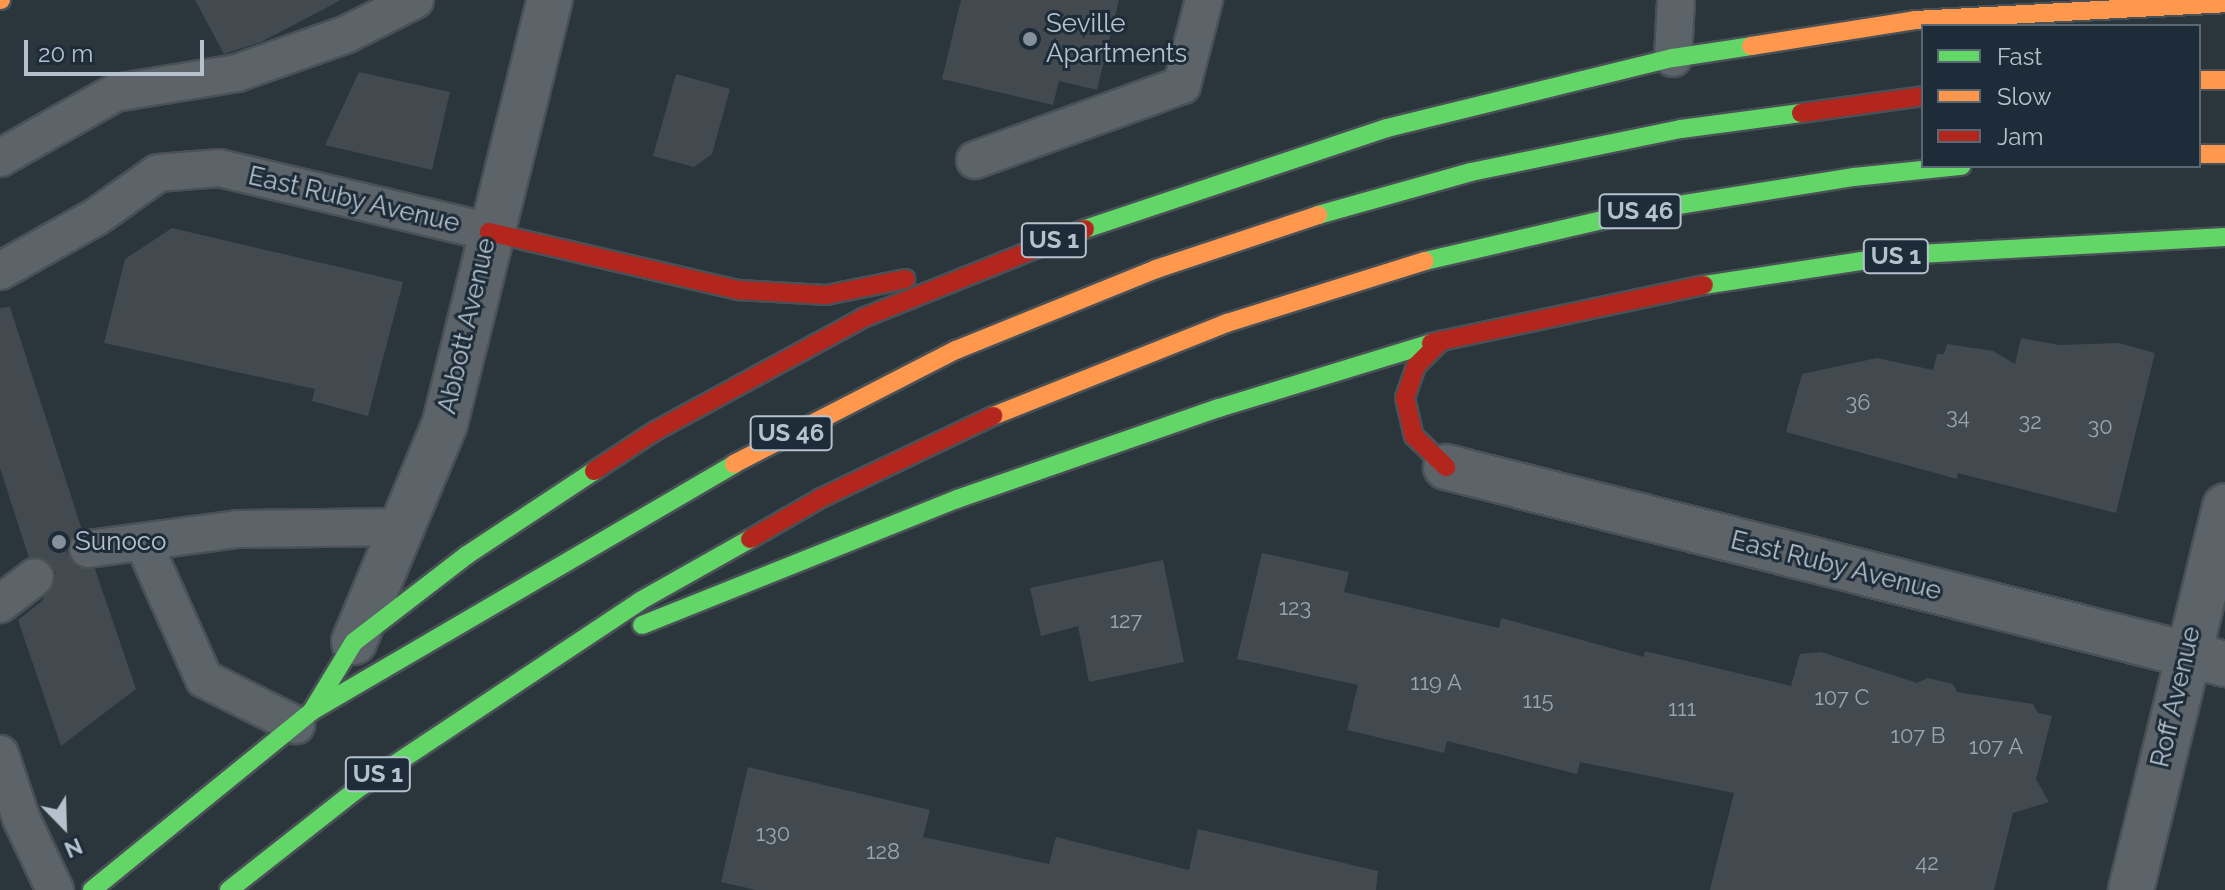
<!DOCTYPE html>
<html>
<head>
<meta charset="utf-8">
<style>
	body { margin:0 }
	#map { position:relative; width:2225px; height:890px; overflow:hidden; background:#2b353c; font-family:Raleway,sans-serif }
	div>[style] { position:absolute }
	.building>* { inset:0; background:#424a50 }
	.roads { filter:drop-shadow(2px 0 #495156) drop-shadow(-2px 0 #495156) drop-shadow(0 2px #495156) drop-shadow(0 -2px #495156) }
	.lane>* { height:36px; margin:-18px; padding:0 18px; transform-origin:18px; border-radius:18px; background:#5c6369 }
	.street>* { height:44px; margin:-22px; padding:0 22px; transform-origin:22px; border-radius:22px; background:#5c6369 }
	.fast>* { height:18px; margin:-9px; padding:0 9px; transform-origin:9px; border-radius:9px; background:#63d668 }
	.slow>* { height:18px; margin:-9px; padding:0 9px; transform-origin:9px; border-radius:9px; background:#ff974d }
	.jam>* { height:18px; margin:-9px; padding:0 9px; transform-origin:9px; border-radius:9px; background:#b3261e }
	.dots>* { width:22px; height:22px; translate:-50% -50%; box-sizing:border-box; border:4px solid #1d2c38; border-radius:50% }
	span { translate:-50% -50%; white-space:nowrap; text-align:center; line-height:1.15; -webkit-text-stroke:6px #1d2c38; paint-order:stroke }
	.number-label { font-size:22px; color:#98a4ae }
	.number-label span { -webkit-text-stroke-width:0 }
	.shield-label span { padding:2px 6px; background:#1d2c38; border:2px solid; border-radius:6px; -webkit-text-stroke-width:0 }
	.shield-label { font-size:24px; color:#b5c2cd; font-weight:700 }
	.poi-label { font-size:26px; color:#b5c2cd }
	.left { translate:0 -50%; text-align:left }
	.street-label { font-size:26px; color:#b5c2cd }
	.legend { position:absolute; left:1921px; top:24px; width:280px; height:144px; box-sizing:border-box; background:#1d2c38; border:2px solid #5a6874; margin:0; padding:10px 14px; list-style:none; font-size:24px; color:#b5c2cd }
	.legend li { display:flex; align-items:center; gap:16px; height:40px }
	.legend b { width:40px; border:2px solid #5a6874 }
	.north { position:absolute; left:24px; top:786px; width:80px; height:80px; -webkit-text-stroke:6px #1d2c38; paint-order:stroke; rotate:157deg; font-size:22px; font-weight:700; line-height:32px; text-align:center; color:#b5c2cd }
	.north::after { content:''; display:block; margin:auto; width:28px; height:36px; background:#b5c2cd; clip-path:polygon(50% 0,100% 100%,50% 72%,0 100%) }
	.scale { position:absolute; left:24px; top:40px; width:180px; height:36px; box-sizing:border-box; border:4px solid #b5c2cd; border-top:0; padding-left:10px; font-size:24px; line-height:28px; white-space:nowrap; color:#b5c2cd; -webkit-text-stroke:6px #1d2c38; paint-order:stroke }
</style>
</head>
<body>
<div id="map">
	<div class="building">
		<div style="clip-path:polygon(195px 0,341px 0,261px 42px,224px 54px)"></div>
		<div style="clip-path:polygon(961px 0,1119px 0,1097px 90px,1059px 81px,1053px 105px,942px 79px)"></div>
		<div style="clip-path:polygon(359px 72px,450px 92px,432px 170px,325px 145px)"></div>
		<div style="clip-path:polygon(676px 74px,730px 89px,712px 154px,694px 167px,653px 156px)"></div>
		<div style="clip-path:polygon(172px 228px,403px 282px,368px 416px,312px 401px,315px 389px,104px 343px,125px 259px)"></div>
		<div style="clip-path:polygon(10px 307px,82px 530px,69px 540px,67px 553px,79px 568px,95px 569px,136px 689px,61px 746px,18px 620px,42px 601px,56px 573px,44px 558px,29px 558px,0 468px,0 308px)"></div>
		<div style="clip-path:polygon(2021px 338px,2059px 345px,2119px 343px,2155px 353px,2116px 513px,1958px 473px,1957px 479px,1786px 432px,1802px 374px,1877px 358px,1933px 370px,1937px 354px,1944px 354px,1947px 344px,1993px 351px,2015px 364px)"></div>
		<div style="clip-path:polygon(1262px 553px,1349px 572px,1344px 592px,1499px 628px,1501px 618px,1644px 657px,1645px 651px,1791px 686px,1800px 654px,1821px 652px,1917px 683px,1928px 678px,1953px 684px,1957px 692px,2033px 704px,2038px 713px,2052px 716px,2036px 779px,2049px 802px,2013px 813px,1994px 890px,1710px 890px,1734px 793px,1580px 762px,1577px 774px,1447px 741px,1444px 753px,1347px 730px,1358px 685px,1237px 659px)"></div>
		<div style="clip-path:polygon(1163px 560px,1184px 662px,1089px 682px,1078px 626px,1041px 636px,1030px 588px)"></div>
		<div style="clip-path:polygon(748px 767px,930px 810px,923px 837px,1049px 864px,1056px 837px,1189px 870px,1198px 829px,1378px 871px,1376px 890px,756px 890px,721px 882px)"></div>
	</div>
	<div class="roads">
		<div class="lane">
			<div style="left:1673px;top:58px;width:58px;rotate:-87deg"></div>
			<div style="left:0;top:158px;width:132px;rotate:-29.5deg"></div>
			<div style="left:115px;top:93px;width:124px;rotate:-9.3deg"></div>
			<div style="left:237px;top:73px;width:117px;rotate:-19.5deg"></div>
			<div style="left:347px;top:34px;width:76px;rotate:-26.6deg"></div>
			<div style="left:975px;top:160px;width:220px;rotate:-19.9deg"></div>
			<div style="left:1182px;top:85px;width:88px;rotate:-75.5deg"></div>
			<div style="left:0;top:271px;width:110px;rotate:-29.4deg"></div>
			<div style="left:96px;top:217px;width:76px;rotate:-35.4deg"></div>
			<div style="left:158px;top:173px;width:61px;rotate:-4.7deg"></div>
			<div style="left:219px;top:168px;width:277px;rotate:13.3deg"></div>
			<div style="left:143px;top:542px;width:150px;rotate:66deg"></div>
			<div style="left:204px;top:679px;width:103px;rotate:26.6deg"></div>
			<div style="left:88px;top:549px;width:151px;rotate:-7.6deg"></div>
			<div style="left:238px;top:529px;width:168px;rotate:-0.7deg"></div>
			<div style="left:0;top:604px;width:44px;rotate:-37.6deg"></div>
			<div style="left:0;top:754px;width:67px;rotate:71.8deg"></div>
			<div style="left:21px;top:818px;width:80px;rotate:64.7deg"></div>
		</div>
		<div class="street">
			<div style="left:1446px;top:467px;width:804px;rotate:14.19deg"></div>
			<div style="left:354px;top:642px;width:237px;rotate:-67.4deg"></div>
			<div style="left:445px;top:423px;width:436px;rotate:-76.1deg"></div>
			<div style="left:2131px;top:890px;width:395px;rotate:-76.2deg"></div>
		</div>
		<div class="fast">
			<div style="left:1318px;top:215px;width:159px;rotate:-15.7deg"></div>
			<div style="left:1471px;top:172px;width:214px;rotate:-11.6deg"></div>
			<div style="left:1681px;top:129px;width:121px;rotate:-7.6deg"></div>
			<div style="left:1085px;top:229px;width:318px;rotate:-18.5deg"></div>
			<div style="left:1387px;top:128px;width:294px;rotate:-13.8deg"></div>
			<div style="left:1673px;top:58px;width:79px;rotate:-8.7deg"></div>
			<div style="left:1425px;top:261px;width:222px;rotate:-13deg"></div>
			<div style="left:1641px;top:211px;width:216px;rotate:-9.1deg"></div>
			<div style="left:1854px;top:177px;width:108px;rotate:-5.9deg"></div>
			<div style="left:1704px;top:285px;width:199px;rotate:-8.7deg"></div>
			<div style="left:1901px;top:255px;width:324px;rotate:-3.2deg"></div>
			<div style="left:642px;top:625px;width:339px;rotate:-21.8deg"></div>
			<div style="left:957px;top:499px;width:277px;rotate:-19.2deg"></div>
			<div style="left:1219px;top:408px;width:222px;rotate:-17deg"></div>
			<div style="left:312px;top:711px;width:81px;rotate:-58.7deg"></div>
			<div style="left:354px;top:642px;width:143px;rotate:-37.6deg"></div>
			<div style="left:467px;top:555px;width:152px;rotate:-33.5deg"></div>
			<div style="left:92px;top:890px;width:284px;rotate:-39.1deg"></div>
			<div style="left:312px;top:711px;width:489px;rotate:-30.3deg"></div>
			<div style="left:229px;top:890px;width:162px;rotate:-38.2deg"></div>
			<div style="left:356px;top:790px;width:341px;rotate:-33.6deg"></div>
			<div style="left:640px;top:601px;width:126px;rotate:-29.4deg"></div>
		</div>
		<div class="slow">
			<div style="left:0;top:0;width:1px"></div>
			<div style="left:1751px;top:46px;width:166px;rotate:-9deg"></div>
			<div style="left:1915px;top:20px;width:310px;rotate:-3.1deg"></div>
			<div style="left:2199px;top:80px;width:26px"></div>
			<div style="left:2199px;top:154px;width:26px"></div>
			<div style="left:993px;top:416px;width:252px;rotate:-21.7deg"></div>
			<div style="left:1227px;top:323px;width:207px;rotate:-17.4deg"></div>
			<div style="left:734px;top:464px;width:250px;rotate:-27.2deg"></div>
			<div style="left:956px;top:350px;width:216px;rotate:-22deg"></div>
			<div style="left:1156px;top:269px;width:171px;rotate:-18.4deg"></div>
		</div>
		<div class="jam">
			<div style="left:1801px;top:113px;width:123px;rotate:-7.9deg"></div>
			<div style="left:489px;top:232px;width:257px;rotate:13.1deg"></div>
			<div style="left:739px;top:290px;width:87px;rotate:3.3deg"></div>
			<div style="left:826px;top:295px;width:81px;rotate:-11.4deg"></div>
			<div style="left:1442px;top:340px;width:37px;rotate:135deg"></div>
			<div style="left:1416px;top:366px;width:34px;rotate:109deg"></div>
			<div style="left:1405px;top:398px;width:39px;rotate:77deg"></div>
			<div style="left:1414px;top:436px;width:45px;rotate:44.1deg"></div>
			<div style="left:1431px;top:343px;width:279px;rotate:-12deg"></div>
			<div style="left:594px;top:471px;width:73px;rotate:-33.3deg"></div>
			<div style="left:655px;top:431px;width:239px;rotate:-28.5deg"></div>
			<div style="left:865px;top:317px;width:237px;rotate:-21.8deg"></div>
			<div style="left:750px;top:539px;width:82px;rotate:-30deg"></div>
			<div style="left:821px;top:498px;width:191px;rotate:-25.5deg"></div>
		</div>
	</div>
	<div class="dots">
		<div style="left:1030px;top:39px;background:#85919a"></div>
		<div style="left:59px;top:542px;background:#85919a"></div>
	</div>
	<div class="number-label">
		<span style="left:1858px;top:403px">36</span>
		<span style="left:1958px;top:417px">34</span>
		<span style="left:2030px;top:422px">32</span>
		<span style="left:2100px;top:427px">30</span>
		<span style="left:1295px;top:608px">123</span>
		<span style="left:1126px;top:621px">127</span>
		<span style="left:1436px;top:683px">119 A</span>
		<span style="left:1842px;top:698px">107 C</span>
		<span style="left:1538px;top:701px">115</span>
		<span style="left:1682px;top:709px">111</span>
		<span style="left:1918px;top:736px">107 B</span>
		<span style="left:1996px;top:747px">107 A</span>
		<span style="left:773px;top:834px">130</span>
		<span style="left:883px;top:852px">128</span>
		<span style="left:1927px;top:863px">42</span>
	</div>
	<div class="shield-label">
		<span style="left:1640px;top:211px">US 46</span>
		<span style="left:1054px;top:240px">US 1</span>
		<span style="left:1896px;top:256px">US 1</span>
		<span style="left:791px;top:433px">US 46</span>
		<span style="left:378px;top:774px">US 1</span>
	</div>
	<div class="poi-label">
		<span class="left" style="left:1046px;top:39px">Seville<br>Apartments</span>
		<span class="left" style="left:75px;top:542px">Sunoco</span>
	</div>
	<div class="street-label">
		<span style="left:354px;top:200px;rotate:13deg">East Ruby Avenue</span>
		<span style="left:467px;top:326px;rotate:-77deg">Abbott Avenue</span>
		<span style="left:1836px;top:566px;rotate:14deg">East Ruby Avenue</span>
		<span style="left:2176px;top:697px;rotate:-77deg">Roff Avenue</span>
	</div>
	<ul class="legend">
	<li><b style="height:10px;background:#63d668"></b>Fast</li>
	<li><b style="height:10px;background:#ff974d"></b>Slow</li>
	<li><b style="height:10px;background:#b3261e"></b>Jam</li>
	</ul>
	<div class="north">N</div>
	<div class="scale">20 m</div>
</div>
</body>
</html>
